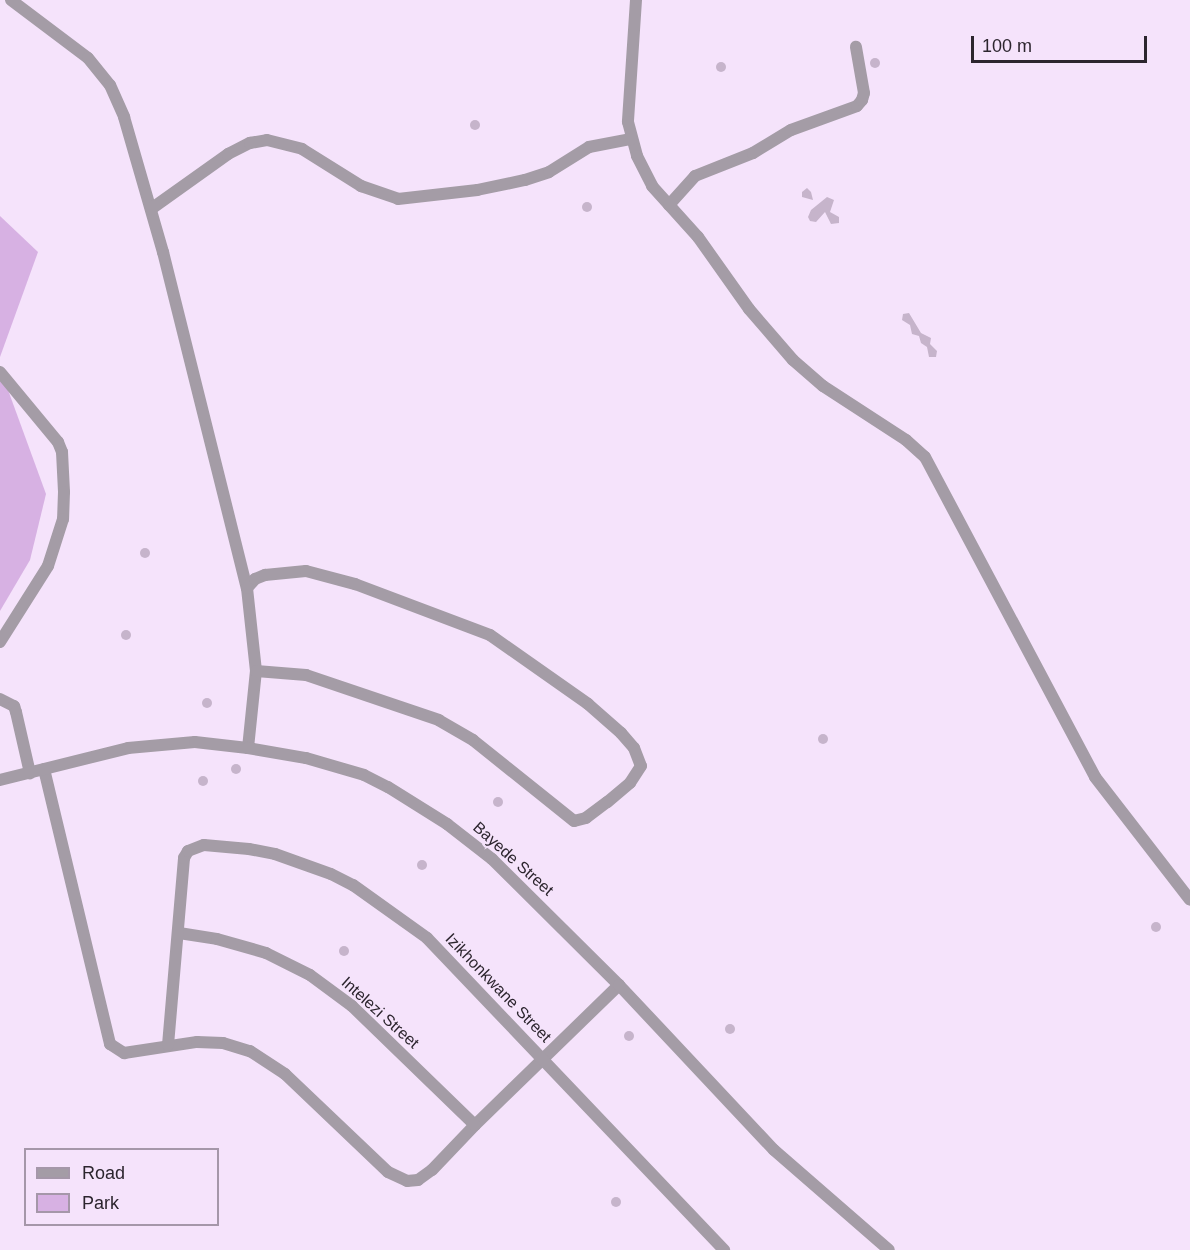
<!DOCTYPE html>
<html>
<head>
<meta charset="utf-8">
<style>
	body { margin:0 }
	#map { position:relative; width:1190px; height:1250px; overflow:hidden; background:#f5e3fb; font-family:Arial,sans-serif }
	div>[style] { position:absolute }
	.green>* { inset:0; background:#d7b1e3 }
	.building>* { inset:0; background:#c6b4cb }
	.round { border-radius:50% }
	.minor>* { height:12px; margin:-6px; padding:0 6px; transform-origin:6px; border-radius:6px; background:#a49ca6 }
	span { translate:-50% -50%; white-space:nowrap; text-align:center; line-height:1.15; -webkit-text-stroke:4.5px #f5e3fb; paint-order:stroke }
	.street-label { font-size:16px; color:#2c252e }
	.legend { position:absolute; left:24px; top:1148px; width:195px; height:78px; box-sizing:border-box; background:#f5e3fb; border:2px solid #a597a9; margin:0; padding:8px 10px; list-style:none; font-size:18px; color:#2c252e }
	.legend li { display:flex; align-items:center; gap:12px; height:30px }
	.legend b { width:30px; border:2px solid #a597a9 }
	.scale { position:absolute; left:971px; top:36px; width:176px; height:27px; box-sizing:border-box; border:3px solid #2c252e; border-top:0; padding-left:8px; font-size:18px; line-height:21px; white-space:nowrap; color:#2c252e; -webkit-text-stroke:4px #f5e3fb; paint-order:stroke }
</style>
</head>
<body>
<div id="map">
	<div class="green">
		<div style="clip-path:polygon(0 216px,38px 252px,0 357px)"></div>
		<div style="clip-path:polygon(0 368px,46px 494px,30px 560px,0 611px)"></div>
	</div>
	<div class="building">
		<div class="round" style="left:870px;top:58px;width:10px;height:10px"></div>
		<div class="round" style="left:716px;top:62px;width:10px;height:10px"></div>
		<div class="round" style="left:470px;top:120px;width:10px;height:10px"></div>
		<div style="clip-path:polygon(807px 188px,811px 192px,813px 200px,802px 197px,802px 192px)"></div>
		<div style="clip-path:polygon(827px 197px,834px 200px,830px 212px,839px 217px,839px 223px,831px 224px,825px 212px,816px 222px,810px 221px,808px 217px,811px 210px)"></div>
		<div class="round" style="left:582px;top:202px;width:10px;height:10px"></div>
		<div style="clip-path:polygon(909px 313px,921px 333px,931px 338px,930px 344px,937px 351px,936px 357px,929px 357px,927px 347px,921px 343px,919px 336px,912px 334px,910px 325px,902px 320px,903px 314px)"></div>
		<div class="round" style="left:140px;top:548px;width:10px;height:10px"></div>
		<div class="round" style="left:121px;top:630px;width:10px;height:10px"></div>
		<div class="round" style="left:202px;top:698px;width:10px;height:10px"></div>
		<div class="round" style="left:818px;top:734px;width:10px;height:10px"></div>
		<div class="round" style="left:231px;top:764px;width:10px;height:10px"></div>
		<div class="round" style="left:198px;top:776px;width:10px;height:10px"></div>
		<div class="round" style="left:493px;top:797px;width:10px;height:10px"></div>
		<div class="round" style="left:417px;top:860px;width:10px;height:10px"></div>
		<div class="round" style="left:1151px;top:922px;width:10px;height:10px"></div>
		<div class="round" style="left:339px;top:946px;width:10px;height:10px"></div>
		<div class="round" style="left:725px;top:1024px;width:10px;height:10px"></div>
		<div class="round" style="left:624px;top:1031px;width:10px;height:10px"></div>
		<div class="round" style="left:611px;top:1197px;width:10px;height:10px"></div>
	</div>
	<div class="minor">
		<div style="left:11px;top:0;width:96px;rotate:37deg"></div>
		<div style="left:88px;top:58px;width:35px;rotate:51deg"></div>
		<div style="left:110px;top:85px;width:35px;rotate:66deg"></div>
		<div style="left:124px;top:117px;width:141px;rotate:73.9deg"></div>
		<div style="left:163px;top:252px;width:346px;rotate:76deg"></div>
		<div style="left:636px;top:0;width:122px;rotate:93.8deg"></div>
		<div style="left:628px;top:122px;width:35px;rotate:75deg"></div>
		<div style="left:637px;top:156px;width:34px;rotate:63deg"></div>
		<div style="left:652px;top:186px;width:69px;rotate:48deg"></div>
		<div style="left:698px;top:237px;width:88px;rotate:54.7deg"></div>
		<div style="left:749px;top:309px;width:67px;rotate:49.2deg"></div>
		<div style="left:793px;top:360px;width:40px;rotate:41deg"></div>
		<div style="left:823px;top:386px;width:99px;rotate:33deg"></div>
		<div style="left:906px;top:440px;width:25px;rotate:42deg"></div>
		<div style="left:925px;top:457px;width:362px;rotate:62deg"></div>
		<div style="left:1095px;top:777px;width:155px;rotate:52.3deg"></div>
		<div style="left:669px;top:205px;width:39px;rotate:-48deg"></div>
		<div style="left:695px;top:176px;width:62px;rotate:-21.6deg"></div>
		<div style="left:753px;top:153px;width:44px;rotate:-31.2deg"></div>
		<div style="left:791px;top:130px;width:70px;rotate:-20deg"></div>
		<div style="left:857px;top:106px;width:8px;rotate:-50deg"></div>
		<div style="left:862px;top:100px;width:7px;rotate:-74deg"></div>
		<div style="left:864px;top:93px;width:47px;rotate:-99.9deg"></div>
		<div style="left:151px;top:209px;width:95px;rotate:-35.5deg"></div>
		<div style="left:228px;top:154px;width:25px;rotate:-27deg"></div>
		<div style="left:250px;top:143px;width:17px;rotate:-10deg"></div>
		<div style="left:267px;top:140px;width:36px;rotate:14deg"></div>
		<div style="left:302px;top:149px;width:70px;rotate:32.1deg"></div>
		<div style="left:361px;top:186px;width:39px;rotate:19deg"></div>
		<div style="left:398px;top:199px;width:80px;rotate:-6.5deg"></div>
		<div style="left:477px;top:190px;width:49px;rotate:-11.8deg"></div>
		<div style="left:525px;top:180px;width:25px;rotate:-18deg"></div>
		<div style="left:549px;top:172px;width:47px;rotate:-32deg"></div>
		<div style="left:589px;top:147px;width:43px;rotate:-10.8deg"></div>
		<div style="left:0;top:372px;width:91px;rotate:50.4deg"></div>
		<div style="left:58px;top:442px;width:11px;rotate:68deg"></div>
		<div style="left:62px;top:452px;width:40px;rotate:87.1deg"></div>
		<div style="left:64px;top:492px;width:27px;rotate:92deg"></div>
		<div style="left:63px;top:519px;width:49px;rotate:107.7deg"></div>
		<div style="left:48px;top:566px;width:90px;rotate:122.3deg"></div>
		<div style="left:0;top:699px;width:16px;rotate:27deg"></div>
		<div style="left:14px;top:706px;width:6px;rotate:72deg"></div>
		<div style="left:16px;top:712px;width:63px;rotate:77.1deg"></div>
		<div style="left:248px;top:748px;width:77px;rotate:-84.1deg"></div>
		<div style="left:256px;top:671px;width:83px;rotate:-96.2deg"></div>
		<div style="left:247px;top:588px;width:12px;rotate:-48deg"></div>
		<div style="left:255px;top:579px;width:11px;rotate:-22deg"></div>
		<div style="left:265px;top:575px;width:41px;rotate:-5.6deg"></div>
		<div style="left:306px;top:571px;width:51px;rotate:14.9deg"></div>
		<div style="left:355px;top:584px;width:144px;rotate:20.7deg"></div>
		<div style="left:490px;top:635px;width:120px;rotate:35.1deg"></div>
		<div style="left:588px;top:704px;width:44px;rotate:41.3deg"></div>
		<div style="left:621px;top:733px;width:20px;rotate:49deg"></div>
		<div style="left:634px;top:748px;width:19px;rotate:69deg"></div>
		<div style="left:641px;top:766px;width:20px;rotate:123deg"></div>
		<div style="left:630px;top:783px;width:30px;rotate:140deg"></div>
		<div style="left:607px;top:802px;width:26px;rotate:143deg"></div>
		<div style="left:586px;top:818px;width:12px;rotate:166deg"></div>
		<div style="left:574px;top:821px;width:129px;rotate:-141.3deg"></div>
		<div style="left:473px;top:740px;width:39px;rotate:-150deg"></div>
		<div style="left:439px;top:720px;width:140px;rotate:-161.3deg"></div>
		<div style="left:306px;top:675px;width:50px;rotate:-175.4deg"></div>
		<div style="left:44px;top:769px;width:283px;rotate:76.5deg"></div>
		<div style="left:110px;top:1044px;width:17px;rotate:33deg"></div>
		<div style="left:124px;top:1053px;width:74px;rotate:-8.6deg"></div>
		<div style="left:197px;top:1042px;width:26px;rotate:2deg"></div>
		<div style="left:223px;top:1043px;width:28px;rotate:17deg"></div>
		<div style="left:250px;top:1051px;width:42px;rotate:33.3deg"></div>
		<div style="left:285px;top:1074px;width:142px;rotate:43.6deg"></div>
		<div style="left:388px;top:1172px;width:21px;rotate:25deg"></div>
		<div style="left:407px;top:1181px;width:11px;rotate:-5deg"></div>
		<div style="left:418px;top:1180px;width:17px;rotate:-36deg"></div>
		<div style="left:432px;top:1170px;width:62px;rotate:-46.3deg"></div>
		<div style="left:475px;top:1125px;width:201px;rotate:-44.2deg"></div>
		<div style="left:0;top:780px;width:132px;rotate:-14deg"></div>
		<div style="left:128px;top:748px;width:67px;rotate:-5.1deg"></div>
		<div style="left:195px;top:742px;width:53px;rotate:6.5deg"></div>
		<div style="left:248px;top:748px;width:59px;rotate:9.8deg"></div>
		<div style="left:306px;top:758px;width:60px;rotate:16.3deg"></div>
		<div style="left:364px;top:775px;width:27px;rotate:27deg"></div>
		<div style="left:388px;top:787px;width:70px;rotate:32.1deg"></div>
		<div style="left:447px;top:824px;width:57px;rotate:37.9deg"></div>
		<div style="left:492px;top:859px;width:179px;rotate:44.8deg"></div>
		<div style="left:619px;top:985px;width:226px;rotate:46.8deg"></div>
		<div style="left:774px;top:1150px;width:152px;rotate:41deg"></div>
		<div style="left:179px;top:933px;width:38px;rotate:9deg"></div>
		<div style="left:217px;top:939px;width:51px;rotate:15.9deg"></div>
		<div style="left:266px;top:953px;width:49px;rotate:26.6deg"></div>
		<div style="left:310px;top:975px;width:52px;rotate:36.4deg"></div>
		<div style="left:352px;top:1006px;width:171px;rotate:44.1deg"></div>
		<div style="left:168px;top:1045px;width:188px;rotate:-85.1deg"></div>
		<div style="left:184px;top:858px;width:8px;rotate:-60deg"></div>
		<div style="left:188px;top:851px;width:17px;rotate:-21deg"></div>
		<div style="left:204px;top:845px;width:45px;rotate:5.1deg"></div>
		<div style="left:249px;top:849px;width:26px;rotate:11deg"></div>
		<div style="left:275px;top:854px;width:59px;rotate:19.7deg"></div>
		<div style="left:331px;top:874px;width:25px;rotate:27deg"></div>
		<div style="left:353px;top:885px;width:91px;rotate:35.6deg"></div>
		<div style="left:427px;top:938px;width:431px;rotate:46.4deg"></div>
	</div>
	<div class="street-label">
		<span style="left:513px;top:859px;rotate:42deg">Bayede Street</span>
		<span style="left:498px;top:988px;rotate:46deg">Izikhonkwane Street</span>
		<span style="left:380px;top:1013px;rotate:42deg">Intelezi Street</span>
	</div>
	<ul class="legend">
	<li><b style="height:8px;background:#a49ca6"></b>Road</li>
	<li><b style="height:16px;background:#d7b1e3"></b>Park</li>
	</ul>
	<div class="scale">100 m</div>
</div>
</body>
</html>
